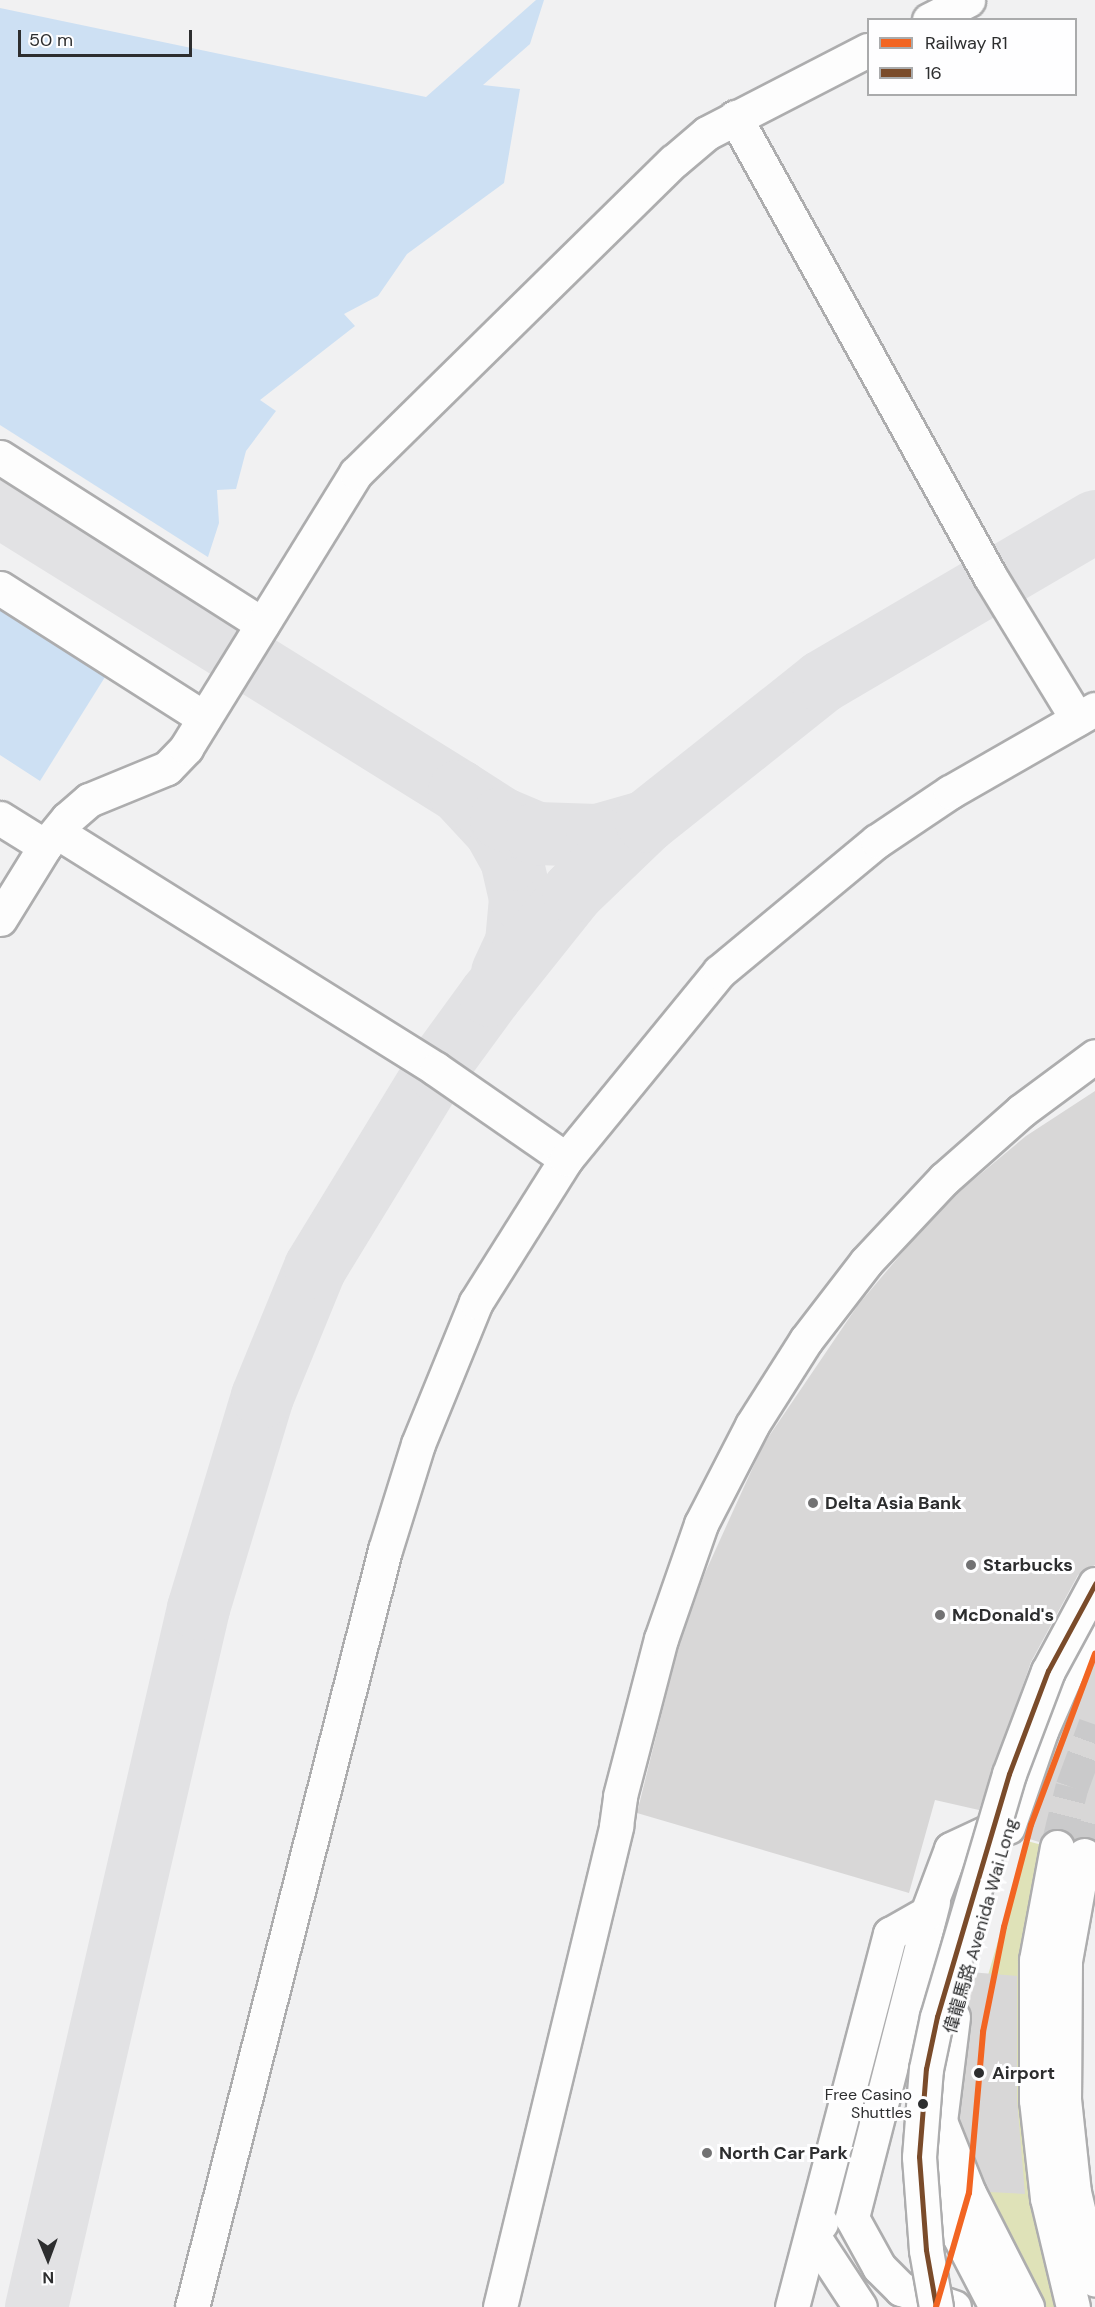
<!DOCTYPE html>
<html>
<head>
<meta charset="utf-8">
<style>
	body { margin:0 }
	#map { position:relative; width:1095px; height:2307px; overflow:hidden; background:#f1f1f2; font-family:"DM Sans","Noto Sans SC",sans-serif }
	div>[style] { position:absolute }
	.green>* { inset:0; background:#dfe2b8 }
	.water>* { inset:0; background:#cde0f3 }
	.pier>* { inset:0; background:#f1f1f2 }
	.taxiway>* { height:63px; margin:-31.5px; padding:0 31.5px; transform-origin:31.5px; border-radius:31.5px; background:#e2e2e4 }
	.building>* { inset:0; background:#d8d7d7 }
	.major-tunnel>* { height:33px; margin-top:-16.5px; transform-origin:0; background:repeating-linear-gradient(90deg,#cacacb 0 33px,transparent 0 49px) }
	.roads { filter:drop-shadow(2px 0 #adadae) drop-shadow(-2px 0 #adadae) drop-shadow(0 2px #adadae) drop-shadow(0 -2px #adadae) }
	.minor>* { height:33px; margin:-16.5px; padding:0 16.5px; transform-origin:16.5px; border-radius:16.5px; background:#fdfdfd }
	.major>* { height:33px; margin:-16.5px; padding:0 16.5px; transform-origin:16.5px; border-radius:16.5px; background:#fdfdfd }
	.bridges { filter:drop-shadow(2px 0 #adadae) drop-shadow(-2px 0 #adadae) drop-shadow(0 2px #adadae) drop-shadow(0 -2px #adadae) }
	.minor-bridge>* { height:33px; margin:-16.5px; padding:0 16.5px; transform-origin:16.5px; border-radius:16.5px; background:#fdfdfd }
	.bus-1>* { height:4.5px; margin:-2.25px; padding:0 2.25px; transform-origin:2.25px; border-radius:2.25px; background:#7a4b2a }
	.rail-1>* { height:6px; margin:-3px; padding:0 3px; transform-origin:3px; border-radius:3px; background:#f26522 }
	.dots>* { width:16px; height:16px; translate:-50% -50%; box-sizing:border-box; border:3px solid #fefeff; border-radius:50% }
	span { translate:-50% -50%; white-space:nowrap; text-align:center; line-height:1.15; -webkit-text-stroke:6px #fefeff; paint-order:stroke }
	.bus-label { font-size:16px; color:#2d2e2f }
	.right { translate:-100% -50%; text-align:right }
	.poi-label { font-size:18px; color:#2d2e2f; font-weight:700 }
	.left { translate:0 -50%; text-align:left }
	.street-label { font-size:18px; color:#2d2e2f }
	.stop-label { font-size:18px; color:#2d2e2f; font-weight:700 }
	.legend { position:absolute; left:867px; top:18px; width:210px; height:78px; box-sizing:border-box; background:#fefeff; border:2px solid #aaabac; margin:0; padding:8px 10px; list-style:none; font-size:18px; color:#2d2e2f }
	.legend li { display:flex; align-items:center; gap:12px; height:30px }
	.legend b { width:30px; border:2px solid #aaabac }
	.north { position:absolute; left:18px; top:2229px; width:60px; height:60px; -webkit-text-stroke:4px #fefeff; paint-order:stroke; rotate:179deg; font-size:16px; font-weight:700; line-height:24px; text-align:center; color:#2d2e2f }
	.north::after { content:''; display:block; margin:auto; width:21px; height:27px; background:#2d2e2f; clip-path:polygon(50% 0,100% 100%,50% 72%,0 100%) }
	.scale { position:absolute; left:18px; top:30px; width:174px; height:27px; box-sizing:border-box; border:3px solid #2d2e2f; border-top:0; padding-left:8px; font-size:18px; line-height:21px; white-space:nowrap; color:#2d2e2f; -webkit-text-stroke:4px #fefeff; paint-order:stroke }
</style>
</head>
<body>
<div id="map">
	<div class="green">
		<div style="clip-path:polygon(1027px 1841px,1046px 1846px,1021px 2114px,1026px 2158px,1057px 2307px,1040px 2307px,969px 2153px,964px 2121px,975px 2020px)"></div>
	</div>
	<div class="water">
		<div style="clip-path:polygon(536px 0,544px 0,530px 44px,483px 85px,520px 89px,504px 183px,407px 254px,378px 296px,344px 314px,355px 326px,260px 400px,276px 411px,246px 451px,236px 489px,217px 490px,219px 523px,208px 557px,115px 661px,40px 781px,0 755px,0 8px,426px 97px)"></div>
	</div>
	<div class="pier">
		<div style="clip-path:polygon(0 425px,211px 559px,117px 663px,0 595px)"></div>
	</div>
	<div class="taxiway">
		<div style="left:0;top:506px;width:540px;rotate:31.84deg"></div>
		<div style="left:502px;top:972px;width:33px;rotate:-65deg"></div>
		<div style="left:516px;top:942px;width:44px;rotate:-84.8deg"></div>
		<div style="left:520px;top:898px;width:40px;rotate:-103deg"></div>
		<div style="left:511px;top:859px;width:33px;rotate:-119deg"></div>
		<div style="left:495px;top:830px;width:53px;rotate:-132.7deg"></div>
		<div style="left:459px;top:791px;width:50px;rotate:32.7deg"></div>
		<div style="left:501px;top:818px;width:38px;rotate:23deg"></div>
		<div style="left:536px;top:833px;width:61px;rotate:1.9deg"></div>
		<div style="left:597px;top:835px;width:51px;rotate:-15.9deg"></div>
		<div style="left:36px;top:2307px;width:718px;rotate:-76.95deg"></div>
		<div style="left:198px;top:1608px;width:221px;rotate:-73.2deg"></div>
		<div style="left:262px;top:1396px;width:139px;rotate:-67.7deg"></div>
		<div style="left:315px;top:1267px;width:232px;rotate:-58.6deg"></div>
		<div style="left:436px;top:1069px;width:92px;rotate:-53.9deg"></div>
		<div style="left:490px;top:995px;width:133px;rotate:-51.4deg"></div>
		<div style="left:573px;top:891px;width:101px;rotate:-43.8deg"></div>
		<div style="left:646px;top:821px;width:225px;rotate:-38.5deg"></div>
		<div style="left:822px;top:681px;width:316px;rotate:-30.4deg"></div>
	</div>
	<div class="building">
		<div style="clip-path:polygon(1095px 1091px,1095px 1565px,1078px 1575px,1031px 1662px,979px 1810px,935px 1800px,909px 1893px,637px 1813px,679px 1644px,705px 1573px,763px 1445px,858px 1305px,918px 1234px,954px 1196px,1026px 1136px)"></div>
		<div style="clip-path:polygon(1095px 1655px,1095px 1840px,1087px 1837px,1074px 1840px,1060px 1829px,1050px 1830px,1039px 1842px,1023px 1837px,1058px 1738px)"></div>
		<div style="clip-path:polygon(970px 1972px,1017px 1976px,1017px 2100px,1025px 2194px,989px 2192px,959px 2119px,972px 2019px,970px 2009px,961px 2001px)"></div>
	</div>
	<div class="major-tunnel">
		<div style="left:1057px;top:1847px;width:62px;rotate:-76deg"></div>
		<div style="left:1072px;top:1787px;width:67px;rotate:-69.9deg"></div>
		<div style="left:1084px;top:1855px;width:46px;rotate:-76.3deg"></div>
	</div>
	<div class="roads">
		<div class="minor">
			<div style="left:929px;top:20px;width:44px;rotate:-27.1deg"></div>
			<div style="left:735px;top:117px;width:527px;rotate:60.96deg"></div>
			<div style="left:991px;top:578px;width:165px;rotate:58.6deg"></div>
			<div style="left:0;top:457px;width:311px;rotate:32.5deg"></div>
			<div style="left:0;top:588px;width:242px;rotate:32.5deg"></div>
			<div style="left:0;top:818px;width:53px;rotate:31.9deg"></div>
			<div style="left:57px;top:832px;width:447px;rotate:32deg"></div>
			<div style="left:436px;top:1069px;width:158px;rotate:34.7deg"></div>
			<div style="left:0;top:919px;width:86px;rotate:-58.3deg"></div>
			<div style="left:45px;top:846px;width:35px;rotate:-51deg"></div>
			<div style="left:67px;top:819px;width:29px;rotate:-41deg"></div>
			<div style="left:89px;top:800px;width:84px;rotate:-22.3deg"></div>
			<div style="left:167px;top:768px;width:28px;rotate:-46deg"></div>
			<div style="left:186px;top:748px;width:323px;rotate:-58.3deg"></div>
			<div style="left:356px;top:473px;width:445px;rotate:-44.5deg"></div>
			<div style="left:674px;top:161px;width:43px;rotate:-40.3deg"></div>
			<div style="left:707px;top:133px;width:181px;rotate:-27.3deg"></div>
			<div style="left:1008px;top:1827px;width:102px;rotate:-71deg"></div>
			<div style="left:1041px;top:1731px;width:111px;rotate:-66.2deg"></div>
			<div style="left:933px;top:1902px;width:326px;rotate:104.4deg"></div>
			<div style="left:852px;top:2218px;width:56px;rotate:61.1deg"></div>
			<div style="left:879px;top:2267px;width:31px;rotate:45deg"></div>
			<div style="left:901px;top:2289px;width:56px;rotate:18.8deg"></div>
			<div style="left:953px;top:2017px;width:105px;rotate:97.1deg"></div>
			<div style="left:940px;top:2121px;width:78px;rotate:68.1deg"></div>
			<div style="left:969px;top:2193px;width:128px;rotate:63deg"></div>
			<div style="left:944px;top:2162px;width:49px;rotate:81.9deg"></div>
			<div style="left:951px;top:2211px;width:26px;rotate:72deg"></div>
			<div style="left:959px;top:2236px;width:80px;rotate:62.5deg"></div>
			<div style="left:821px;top:2223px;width:14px;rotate:129deg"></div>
			<div style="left:812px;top:2234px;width:87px;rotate:56.7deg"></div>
			<div style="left:192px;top:2307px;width:781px;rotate:-75.7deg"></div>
			<div style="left:385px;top:1550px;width:111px;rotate:-72.7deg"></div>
			<div style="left:418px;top:1444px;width:153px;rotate:-67.8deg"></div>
			<div style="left:476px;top:1302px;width:169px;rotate:-57.8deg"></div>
			<div style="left:566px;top:1159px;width:242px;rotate:-50.7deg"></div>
			<div style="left:719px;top:972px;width:205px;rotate:-39.7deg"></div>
			<div style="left:877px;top:841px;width:88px;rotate:-33.9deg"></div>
			<div style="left:950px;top:792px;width:167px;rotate:-29.8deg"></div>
			<div style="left:500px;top:2307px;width:495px;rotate:-76.4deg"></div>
			<div style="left:616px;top:1826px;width:30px;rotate:-82deg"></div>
			<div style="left:620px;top:1796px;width:162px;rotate:-75.4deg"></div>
			<div style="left:661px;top:1639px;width:122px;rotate:-70.8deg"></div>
			<div style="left:701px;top:1524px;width:111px;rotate:-62.7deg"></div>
			<div style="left:752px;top:1425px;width:101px;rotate:-57.6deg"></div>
			<div style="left:806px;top:1340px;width:98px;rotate:-52.4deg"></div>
			<div style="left:866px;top:1262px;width:114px;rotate:-46.8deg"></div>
			<div style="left:944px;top:1179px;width:103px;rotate:-41.4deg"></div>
			<div style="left:1021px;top:1111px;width:92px;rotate:-36.6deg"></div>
			<div style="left:792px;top:2307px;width:386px;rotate:-75.3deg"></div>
			<div style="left:890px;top:1934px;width:43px;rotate:-29.6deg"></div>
			<div style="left:927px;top:1913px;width:68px;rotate:-69.4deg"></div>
			<div style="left:951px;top:1849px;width:64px;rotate:-25deg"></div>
		</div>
		<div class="major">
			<div style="left:1057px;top:1847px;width:115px;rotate:100.5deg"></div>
			<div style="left:1036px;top:1960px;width:140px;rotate:90deg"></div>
			<div style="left:1036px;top:2100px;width:99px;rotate:83.6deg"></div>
			<div style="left:1047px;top:2198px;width:112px;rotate:76.6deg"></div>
			<div style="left:1084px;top:1855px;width:108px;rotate:100.2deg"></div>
			<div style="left:1065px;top:1961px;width:138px;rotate:90.4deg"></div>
			<div style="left:1064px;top:2099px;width:94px;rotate:83.9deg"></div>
			<div style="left:1074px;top:2192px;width:90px;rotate:76.6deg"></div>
		</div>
	</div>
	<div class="bridges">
		<div class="minor-bridge">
			<div style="left:936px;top:2307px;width:58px;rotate:-100deg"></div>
			<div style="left:926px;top:2250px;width:93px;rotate:-94.3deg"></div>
			<div style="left:919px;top:2157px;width:88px;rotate:-85.5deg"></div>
			<div style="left:926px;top:2069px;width:53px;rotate:-78.1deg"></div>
			<div style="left:937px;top:2017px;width:253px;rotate:-73.5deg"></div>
			<div style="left:1009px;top:1774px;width:110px;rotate:-69.3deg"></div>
			<div style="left:1048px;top:1671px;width:99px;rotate:-61.6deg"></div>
		</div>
	</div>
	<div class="bus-1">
		<div style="left:936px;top:2307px;width:58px;rotate:-100deg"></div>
		<div style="left:926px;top:2250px;width:93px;rotate:-94.3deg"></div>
		<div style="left:919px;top:2157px;width:88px;rotate:-85.5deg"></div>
		<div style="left:926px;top:2069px;width:53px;rotate:-78.1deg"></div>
		<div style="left:937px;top:2017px;width:253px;rotate:-73.5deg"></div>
		<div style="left:1009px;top:1774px;width:110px;rotate:-69.3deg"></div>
		<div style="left:1048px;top:1671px;width:99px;rotate:-61.6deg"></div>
	</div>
	<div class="rail-1">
		<div style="left:936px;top:2307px;width:119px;rotate:-73.9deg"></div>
		<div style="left:969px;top:2193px;width:162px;rotate:-85deg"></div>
		<div style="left:983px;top:2032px;width:107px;rotate:-78.7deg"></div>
		<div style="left:1004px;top:1927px;width:106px;rotate:-75.2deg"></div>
		<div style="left:1031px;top:1825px;width:183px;rotate:-69.5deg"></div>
	</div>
	<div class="dots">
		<div style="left:813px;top:1503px;background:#727273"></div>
		<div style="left:971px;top:1565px;background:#727273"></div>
		<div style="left:940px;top:1615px;background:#727273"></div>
		<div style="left:979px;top:2073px;background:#2d2e2f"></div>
		<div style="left:923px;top:2104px;background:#2d2e2f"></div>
		<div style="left:707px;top:2153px;background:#727273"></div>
	</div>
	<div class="bus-label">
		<span class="right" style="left:912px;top:2104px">Free Casino<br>Shuttles</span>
	</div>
	<div class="poi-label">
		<span class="left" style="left:825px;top:1503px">Delta Asia Bank</span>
		<span class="left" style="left:983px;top:1565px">Starbucks</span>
		<span class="left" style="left:952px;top:1615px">McDonald's</span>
		<span class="left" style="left:719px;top:2153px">North Car Park</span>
	</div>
	<div class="street-label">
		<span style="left:981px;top:1926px;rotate:-74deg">偉龍馬路 Avenida Wai Long</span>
	</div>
	<div class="stop-label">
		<span class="left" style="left:992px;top:2073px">Airport</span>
	</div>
	<ul class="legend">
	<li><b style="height:8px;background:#f26522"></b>Railway R1</li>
	<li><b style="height:8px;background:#7a4b2a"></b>16</li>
	</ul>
	<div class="north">N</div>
	<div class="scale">50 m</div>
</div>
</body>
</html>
